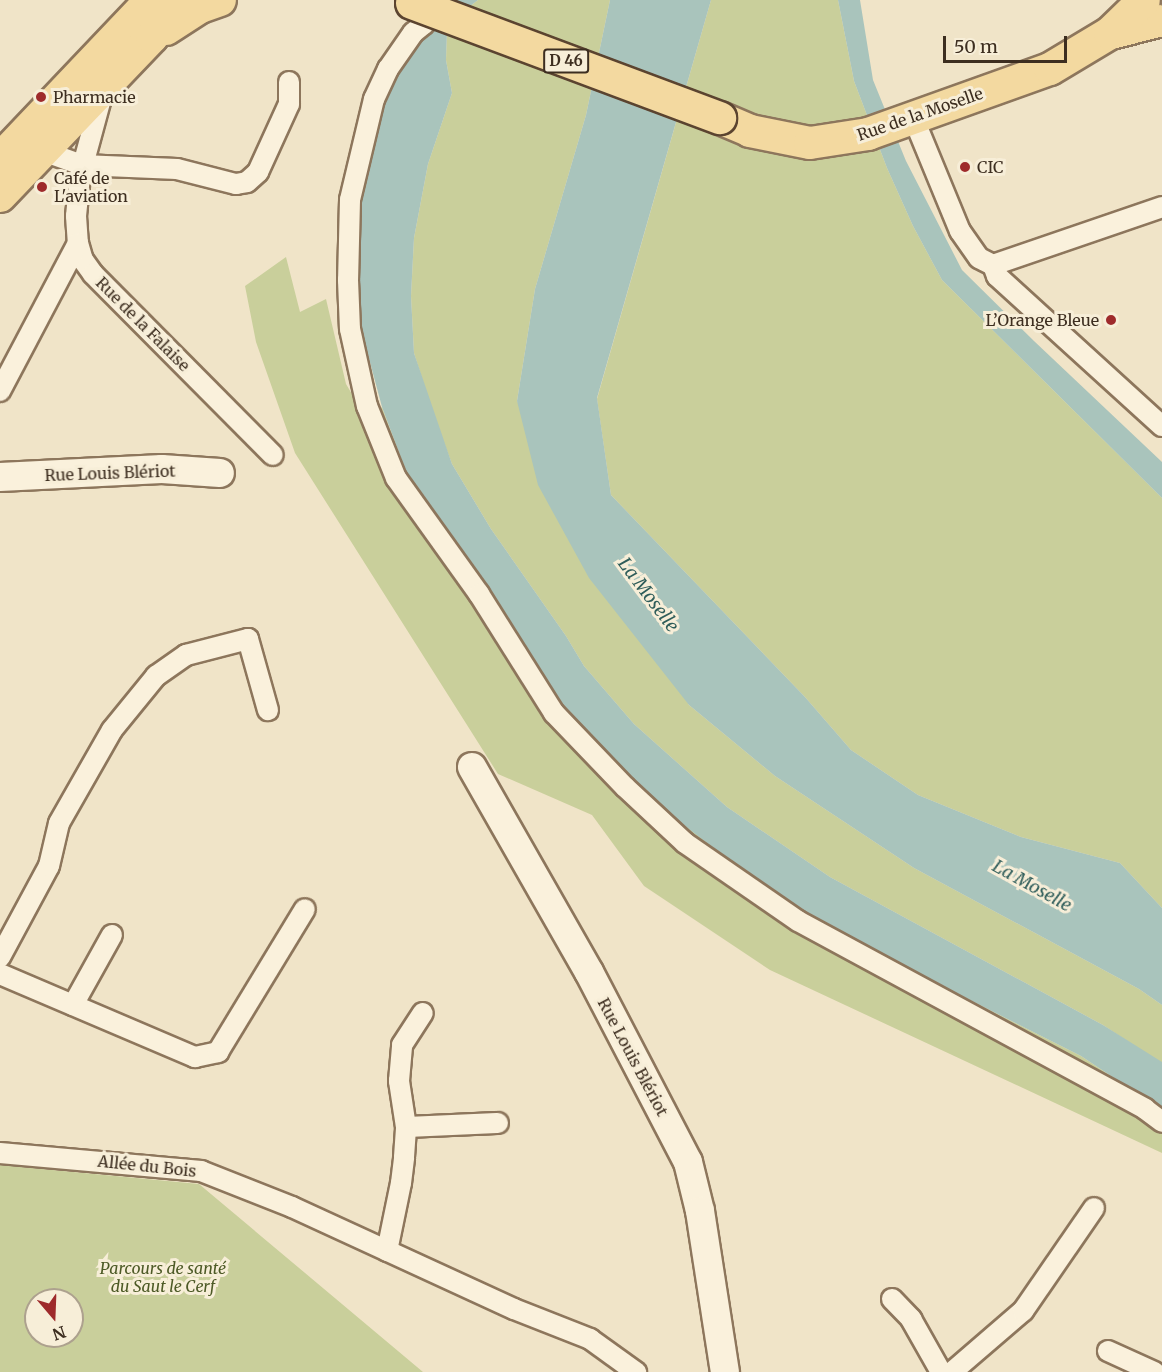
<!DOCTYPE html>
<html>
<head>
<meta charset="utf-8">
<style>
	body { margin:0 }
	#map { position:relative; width:1162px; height:1372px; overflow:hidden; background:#f0e4c8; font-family:Merriweather,serif }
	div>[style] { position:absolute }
	.green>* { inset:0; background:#c9cf9b }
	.water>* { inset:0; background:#a9c4bc }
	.roads { filter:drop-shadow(2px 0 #8d765c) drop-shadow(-2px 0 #8d765c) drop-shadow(0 2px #8d765c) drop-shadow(0 -2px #8d765c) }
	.street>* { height:20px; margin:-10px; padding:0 10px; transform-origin:10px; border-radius:10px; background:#faf1dc }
	.secondary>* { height:28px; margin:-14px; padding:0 14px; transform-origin:14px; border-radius:14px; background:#faf1dc }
	.primary>* { height:32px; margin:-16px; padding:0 16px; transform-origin:16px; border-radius:16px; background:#f3d9a0 }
	.bridges { filter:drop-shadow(2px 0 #5b4430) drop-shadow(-2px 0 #5b4430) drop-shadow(0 2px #5b4430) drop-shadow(0 -2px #5b4430) }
	.primary-bridge>* { height:32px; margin:-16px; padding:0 16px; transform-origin:16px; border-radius:16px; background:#f3d9a0 }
	.dots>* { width:16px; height:16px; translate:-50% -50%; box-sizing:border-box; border:3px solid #f7eed8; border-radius:50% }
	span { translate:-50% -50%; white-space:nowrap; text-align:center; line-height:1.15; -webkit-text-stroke:6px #f7eed8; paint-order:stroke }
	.shield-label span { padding:2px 4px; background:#f7eed8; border:2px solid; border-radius:4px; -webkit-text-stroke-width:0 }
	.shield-label { font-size:15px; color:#3d2e20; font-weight:700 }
	.poi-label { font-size:16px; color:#3d2e20 }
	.left { translate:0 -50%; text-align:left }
	.right { translate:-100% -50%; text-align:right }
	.street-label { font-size:16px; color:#3d2e20 }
	.park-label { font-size:16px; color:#4d5a26; font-style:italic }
	.water-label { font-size:18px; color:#2f5d5a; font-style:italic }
	.north { position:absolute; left:24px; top:1288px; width:60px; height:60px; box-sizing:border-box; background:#f7eed8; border:2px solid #ada18e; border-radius:50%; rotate:161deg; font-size:16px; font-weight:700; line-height:24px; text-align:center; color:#3d2e20 }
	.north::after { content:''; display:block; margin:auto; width:21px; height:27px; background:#9e2a2b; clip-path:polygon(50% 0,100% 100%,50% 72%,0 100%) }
	.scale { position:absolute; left:943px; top:36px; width:124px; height:27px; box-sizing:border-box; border:3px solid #3d2e20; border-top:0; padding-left:8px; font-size:18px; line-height:21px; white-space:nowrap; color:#3d2e20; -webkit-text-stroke:4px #f7eed8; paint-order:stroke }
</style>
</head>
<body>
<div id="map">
	<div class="green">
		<div style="clip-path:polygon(478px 0,610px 0,586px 115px,535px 289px,517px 401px,689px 705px,775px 776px,914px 868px,1139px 989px,1162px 1005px,1162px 1064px,1103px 1025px,830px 877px,727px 807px,634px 724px,584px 666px,566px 636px,491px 529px,452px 464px,434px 416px,414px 353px,411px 296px,414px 238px,428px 164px,452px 93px,446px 60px,447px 32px,460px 14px)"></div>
		<div style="clip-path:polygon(711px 0,838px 0,854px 81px,887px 168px,913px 226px,942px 280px,1162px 498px,1162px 908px,1120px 863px,1021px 837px,918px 795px,851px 750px,805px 697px,611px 495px,597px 399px)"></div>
		<div style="clip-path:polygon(286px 257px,300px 312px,326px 299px,346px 384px,368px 421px,382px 407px,405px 469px,729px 860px,831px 930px,1081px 1056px,1162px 1110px,1162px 1153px,770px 970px,644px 886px,592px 815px,498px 774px,295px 453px,256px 342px,245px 286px)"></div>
		<div style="clip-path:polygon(evenodd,0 1165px,199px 1184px,423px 1372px,0 1372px,0 1165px,36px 1300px,72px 1300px,72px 1336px,36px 1336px,36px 1300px)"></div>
	</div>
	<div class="water">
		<div style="clip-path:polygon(444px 0,478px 0,460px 14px,447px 32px,446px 60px,452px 93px,428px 164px,414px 238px,411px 296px,414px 353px,452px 464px,491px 529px,566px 636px,584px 666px,634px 724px,727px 807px,830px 877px,1103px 1025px,1162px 1062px,1162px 1110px,1081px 1056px,831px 930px,729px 860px,640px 791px,565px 712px,433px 514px,407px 474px,382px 407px,360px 325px,354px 243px,364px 167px,379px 106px,403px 61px)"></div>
		<div style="clip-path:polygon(610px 0,711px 0,597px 398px,611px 495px,805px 697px,851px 750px,918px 795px,1021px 837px,1120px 863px,1162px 908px,1162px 1005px,1139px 989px,914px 868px,775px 776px,689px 705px,589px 578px,538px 485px,517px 401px,535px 289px,586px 115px)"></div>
		<div style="clip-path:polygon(838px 0,860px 0,873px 80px,906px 161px,962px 270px,1034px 341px,1162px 462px,1162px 498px,942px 280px,913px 226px,887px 168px,854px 81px)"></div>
	</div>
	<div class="roads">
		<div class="street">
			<div style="left:437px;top:2px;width:26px;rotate:121deg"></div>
			<div style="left:424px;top:24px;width:14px;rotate:141deg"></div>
			<div style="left:413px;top:33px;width:44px;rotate:124.8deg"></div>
			<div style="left:388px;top:69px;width:33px;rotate:115deg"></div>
			<div style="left:374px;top:99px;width:104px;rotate:103.4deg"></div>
			<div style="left:350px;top:200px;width:80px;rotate:91.4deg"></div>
			<div style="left:348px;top:280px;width:49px;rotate:87.7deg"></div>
			<div style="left:350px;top:329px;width:79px;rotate:77.6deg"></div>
			<div style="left:367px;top:406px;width:78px;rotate:68.1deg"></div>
			<div style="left:396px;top:478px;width:143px;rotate:54.4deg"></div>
			<div style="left:479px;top:594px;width:141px;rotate:57.8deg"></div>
			<div style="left:554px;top:713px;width:103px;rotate:46.2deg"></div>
			<div style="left:625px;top:787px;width:82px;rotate:43deg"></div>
			<div style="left:685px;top:843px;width:137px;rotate:34.6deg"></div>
			<div style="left:798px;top:921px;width:395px;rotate:28.4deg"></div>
			<div style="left:1145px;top:1109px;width:21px;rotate:37deg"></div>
			<div style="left:102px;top:95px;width:84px;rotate:105.2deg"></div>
			<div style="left:80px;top:176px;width:40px;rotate:95.7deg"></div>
			<div style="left:76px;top:216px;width:27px;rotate:86deg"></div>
			<div style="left:78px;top:243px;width:18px;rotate:74deg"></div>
			<div style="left:83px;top:260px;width:17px;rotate:54deg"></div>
			<div style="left:93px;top:274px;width:255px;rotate:45.2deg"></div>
			<div style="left:913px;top:117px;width:123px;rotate:67.6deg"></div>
			<div style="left:960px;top:231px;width:33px;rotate:55deg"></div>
			<div style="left:979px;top:258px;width:16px;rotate:27deg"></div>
			<div style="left:993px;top:265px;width:12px;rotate:70deg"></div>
			<div style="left:997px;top:276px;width:223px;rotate:42.3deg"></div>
			<div style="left:43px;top:151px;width:41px;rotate:19.7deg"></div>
			<div style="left:82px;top:165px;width:95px;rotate:2.4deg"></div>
			<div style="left:177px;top:169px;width:61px;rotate:14.3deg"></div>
			<div style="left:236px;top:184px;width:11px;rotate:-10deg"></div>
			<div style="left:247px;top:182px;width:15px;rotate:-42deg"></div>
			<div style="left:258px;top:172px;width:75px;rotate:-65.5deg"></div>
			<div style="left:289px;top:104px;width:22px;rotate:-90deg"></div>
			<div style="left:993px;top:265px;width:179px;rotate:-18.9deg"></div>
			<div style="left:0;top:391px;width:167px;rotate:-62.2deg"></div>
			<div style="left:0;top:957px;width:103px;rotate:-61.7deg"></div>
			<div style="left:49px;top:866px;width:44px;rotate:-76.9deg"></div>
			<div style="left:59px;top:823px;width:107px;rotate:-60.3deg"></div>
			<div style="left:112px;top:730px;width:70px;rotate:-50.8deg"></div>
			<div style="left:156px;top:676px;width:37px;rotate:-35deg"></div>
			<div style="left:186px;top:655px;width:64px;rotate:-14.5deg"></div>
			<div style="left:248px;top:639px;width:74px;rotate:74.3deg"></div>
			<div style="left:0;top:974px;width:212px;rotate:23.1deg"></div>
			<div style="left:195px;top:1057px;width:24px;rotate:-12deg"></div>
			<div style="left:218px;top:1052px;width:167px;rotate:-58.7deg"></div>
			<div style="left:73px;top:1005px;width:80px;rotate:-60.9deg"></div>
			<div style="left:406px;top:1127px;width:92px;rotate:-2.5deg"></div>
			<div style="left:0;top:1153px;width:202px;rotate:5.1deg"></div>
			<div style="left:201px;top:1171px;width:98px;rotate:21.6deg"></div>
			<div style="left:292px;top:1207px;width:244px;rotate:24.7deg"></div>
			<div style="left:514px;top:1309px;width:82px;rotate:21.5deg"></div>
			<div style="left:590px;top:1339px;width:57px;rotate:35.7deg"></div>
			<div style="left:387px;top:1251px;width:69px;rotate:-78.4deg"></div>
			<div style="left:401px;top:1183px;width:26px;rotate:-83deg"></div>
			<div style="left:404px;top:1157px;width:30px;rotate:-86deg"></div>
			<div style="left:406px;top:1127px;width:47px;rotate:-98.7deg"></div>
			<div style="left:399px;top:1081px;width:36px;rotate:-85deg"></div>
			<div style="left:402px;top:1045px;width:38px;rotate:-57deg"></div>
			<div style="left:892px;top:1299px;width:28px;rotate:46deg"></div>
			<div style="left:911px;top:1319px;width:61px;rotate:60.5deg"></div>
			<div style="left:1108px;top:1351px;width:51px;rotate:24.5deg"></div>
			<div style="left:952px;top:1372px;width:94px;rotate:-40.7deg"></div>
			<div style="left:1023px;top:1311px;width:125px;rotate:-55.4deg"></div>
		</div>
		<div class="secondary">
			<div style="left:0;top:477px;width:162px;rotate:-2.8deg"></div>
			<div style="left:162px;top:469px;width:58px;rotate:3.9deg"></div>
			<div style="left:472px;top:767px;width:236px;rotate:60.3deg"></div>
			<div style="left:589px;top:972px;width:214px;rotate:62.5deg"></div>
			<div style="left:688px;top:1162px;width:50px;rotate:76.2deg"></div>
			<div style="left:700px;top:1211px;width:163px;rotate:81.2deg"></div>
		</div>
		<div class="primary">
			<div style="left:166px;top:29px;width:40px;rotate:-32.9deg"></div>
			<div style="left:200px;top:7px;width:21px;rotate:-19deg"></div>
			<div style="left:1111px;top:33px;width:49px;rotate:-14.3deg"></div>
			<div style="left:720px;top:118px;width:33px;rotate:23deg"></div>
			<div style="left:750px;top:131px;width:61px;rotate:11.3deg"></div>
			<div style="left:810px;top:143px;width:59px;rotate:-8.8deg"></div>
			<div style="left:868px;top:134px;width:193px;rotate:-19.7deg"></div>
			<div style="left:1050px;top:69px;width:70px;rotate:-31deg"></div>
			<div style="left:1110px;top:33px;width:47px;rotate:-44.1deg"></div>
			<div style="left:0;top:159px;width:219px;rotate:-46.5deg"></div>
			<div style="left:0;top:196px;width:220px;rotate:-46.3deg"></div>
			<div style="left:152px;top:37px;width:47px;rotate:-51.9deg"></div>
		</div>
	</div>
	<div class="bridges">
		<div class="primary-bridge">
			<div style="left:412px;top:3px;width:329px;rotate:20.5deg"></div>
		</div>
	</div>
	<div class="dots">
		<div style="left:41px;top:97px;background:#9e2a2b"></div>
		<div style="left:965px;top:167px;background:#9e2a2b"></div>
		<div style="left:42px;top:187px;background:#9e2a2b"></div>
		<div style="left:1111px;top:320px;background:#9e2a2b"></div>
	</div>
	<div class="shield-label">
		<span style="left:566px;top:61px">D 46</span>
	</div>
	<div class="poi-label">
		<span class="left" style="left:53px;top:97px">Pharmacie</span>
		<span class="left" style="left:977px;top:167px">CIC</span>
		<span class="left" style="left:54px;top:187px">Café de<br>L'aviation</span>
		<span class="right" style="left:1099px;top:320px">L’Orange Bleue</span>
	</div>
	<div class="street-label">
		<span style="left:920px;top:114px;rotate:-19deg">Rue de la Moselle</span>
		<span style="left:143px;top:324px;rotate:45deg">Rue de la Falaise</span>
		<span style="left:110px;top:473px;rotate:-2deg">Rue Louis Blériot</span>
		<span style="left:633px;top:1057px;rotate:62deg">Rue Louis Blériot</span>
		<span style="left:147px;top:1166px;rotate:6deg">Allée du Bois</span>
	</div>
	<div class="park-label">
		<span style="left:163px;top:1277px">Parcours de santé<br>du Saut le Cerf</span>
	</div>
	<div class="water-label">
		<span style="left:648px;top:595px;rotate:53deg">La Moselle</span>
		<span style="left:1032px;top:886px;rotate:29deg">La Moselle</span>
	</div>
	<div class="north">N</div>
	<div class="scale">50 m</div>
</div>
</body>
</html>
